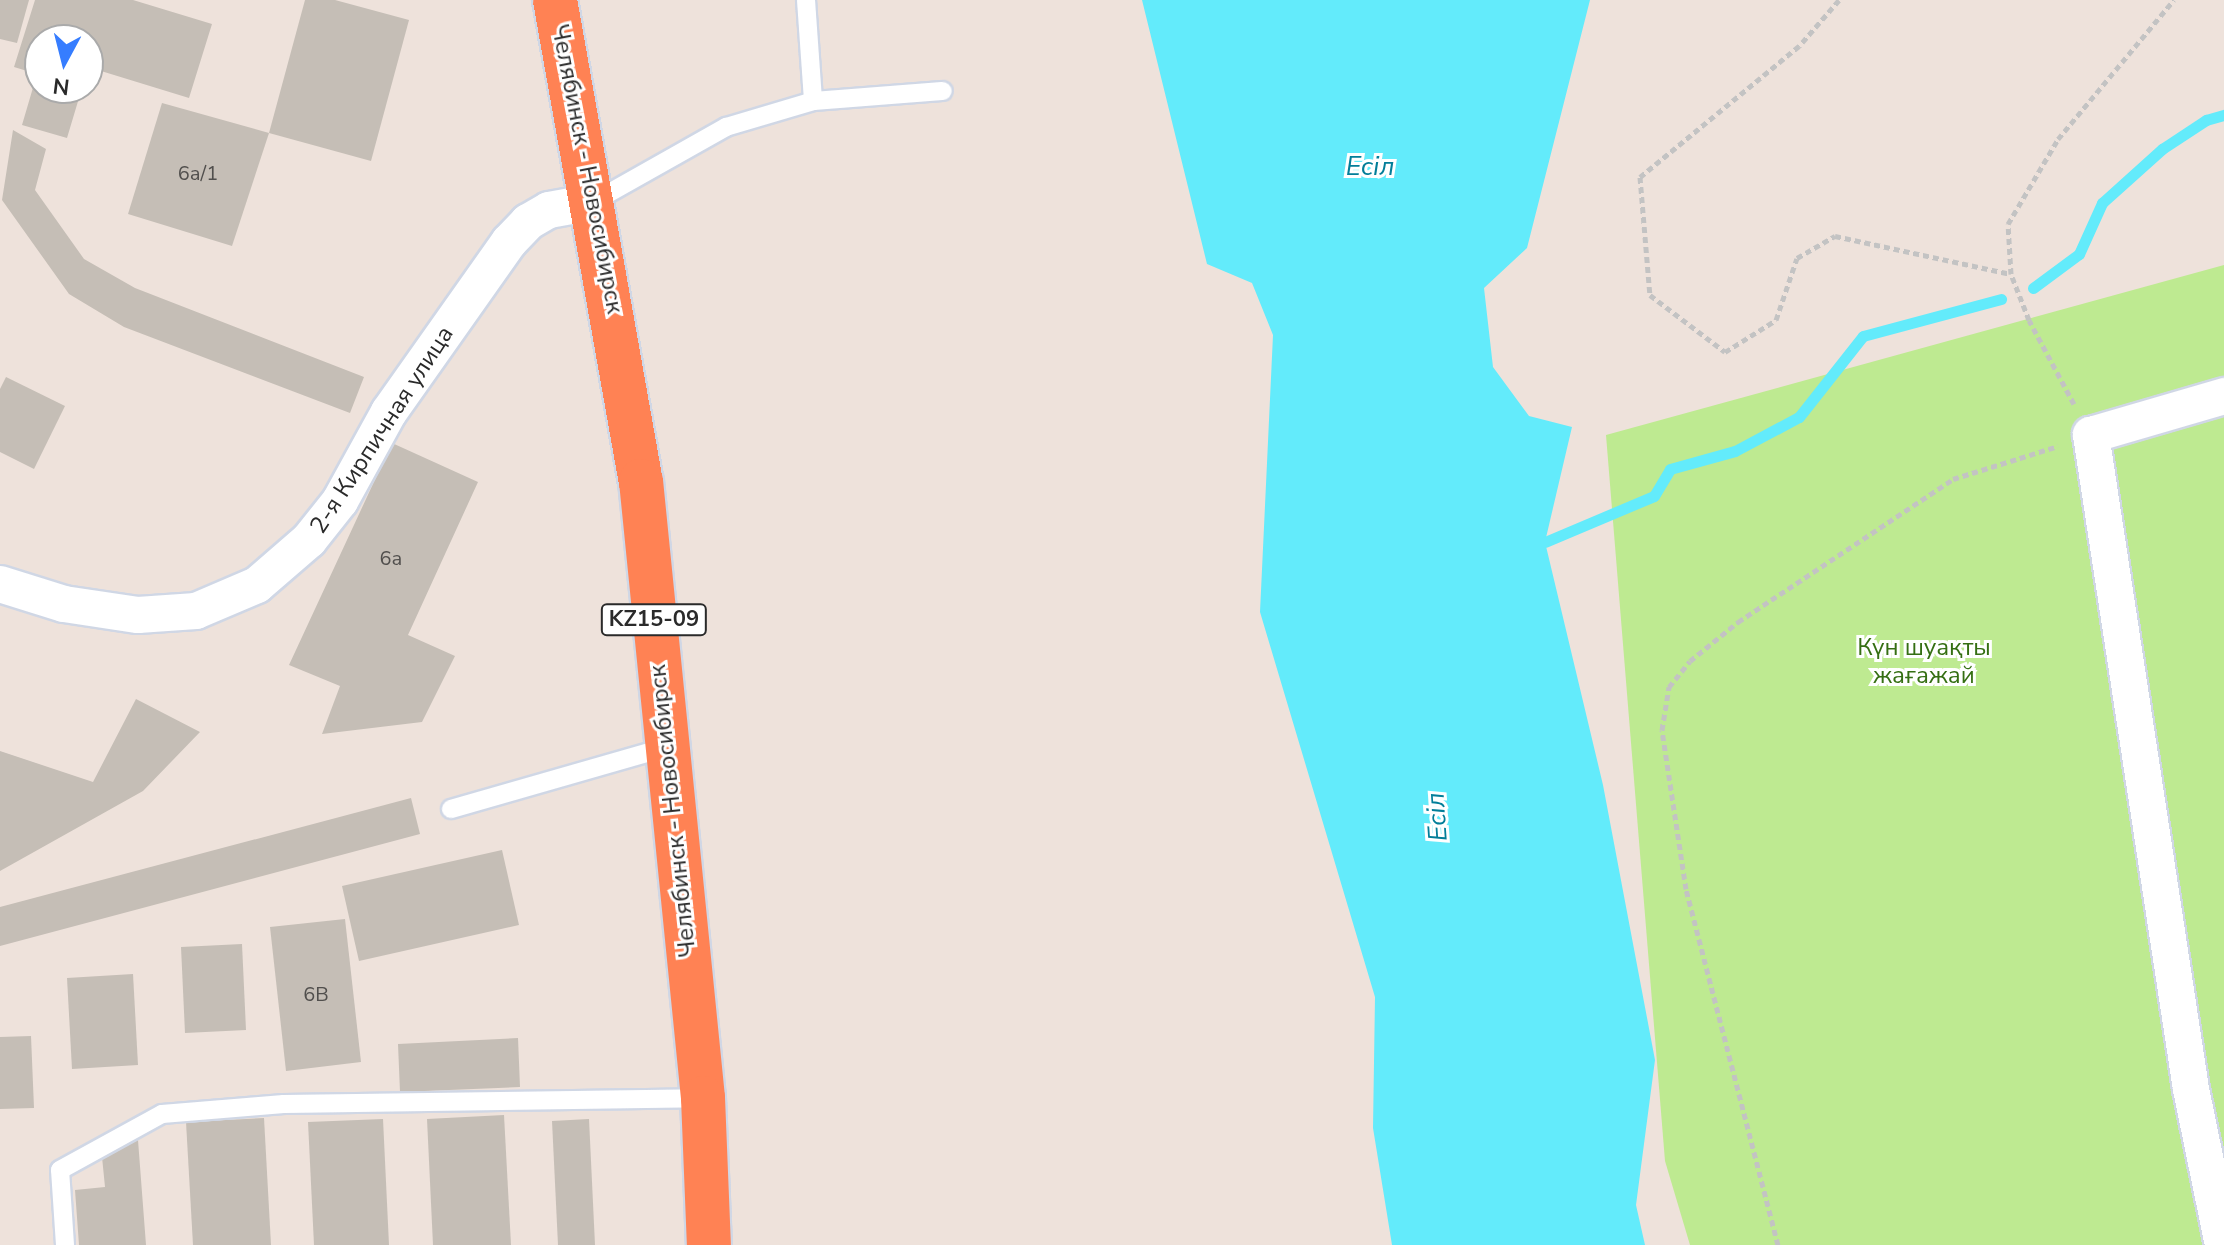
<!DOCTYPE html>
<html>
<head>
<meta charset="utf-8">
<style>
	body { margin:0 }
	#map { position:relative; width:2224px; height:1245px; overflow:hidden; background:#eee2db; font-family:"Nunito Sans",sans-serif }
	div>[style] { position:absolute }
	.green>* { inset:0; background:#beea91 }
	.water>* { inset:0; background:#63ebfb }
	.stream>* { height:11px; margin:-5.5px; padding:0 5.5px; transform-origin:5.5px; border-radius:5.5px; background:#63ebfb }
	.building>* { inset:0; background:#c5beb6 }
	.path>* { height:5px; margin-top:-2.5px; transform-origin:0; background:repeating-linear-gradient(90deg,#c3c3c3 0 6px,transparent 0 10px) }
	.roads { filter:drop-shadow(2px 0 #d0d7e5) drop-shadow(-2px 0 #d0d7e5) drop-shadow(0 2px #d0d7e5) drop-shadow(0 -2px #d0d7e5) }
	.lane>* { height:18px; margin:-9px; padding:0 9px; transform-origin:9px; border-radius:9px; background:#fff }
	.street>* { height:36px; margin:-18px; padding:0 18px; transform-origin:18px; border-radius:18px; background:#fff }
	.highway>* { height:44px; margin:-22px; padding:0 22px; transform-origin:22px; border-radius:22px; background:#ff8254 }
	span { translate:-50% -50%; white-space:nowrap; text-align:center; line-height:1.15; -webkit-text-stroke:6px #fff; paint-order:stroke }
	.number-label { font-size:20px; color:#514f4d }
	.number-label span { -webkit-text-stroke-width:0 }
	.shield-label span { padding:2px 6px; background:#fff; border:2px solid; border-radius:6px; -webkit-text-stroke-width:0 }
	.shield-label { font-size:22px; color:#2a2a2a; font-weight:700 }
	.street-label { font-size:24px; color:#2a2a2a }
	.park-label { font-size:24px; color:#356f13 }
	.water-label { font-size:26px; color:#027e99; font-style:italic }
	.north { position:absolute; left:24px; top:24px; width:80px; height:80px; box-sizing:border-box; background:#fff; border:2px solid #aaa; border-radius:50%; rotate:187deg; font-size:22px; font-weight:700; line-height:32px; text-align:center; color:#2a2a2a }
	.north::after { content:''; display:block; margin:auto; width:28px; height:36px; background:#367dff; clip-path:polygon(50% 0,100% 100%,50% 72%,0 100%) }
</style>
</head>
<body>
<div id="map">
	<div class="green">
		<div style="clip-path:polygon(2224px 265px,2224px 1245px,1690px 1245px,1665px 1161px,1606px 435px)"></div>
	</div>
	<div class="water">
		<div style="clip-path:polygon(1142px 0,1590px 0,1527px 248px,1484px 288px,1493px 367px,1529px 416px,1572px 427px,1545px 542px,1603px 785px,1655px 1060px,1636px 1205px,1645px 1245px,1392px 1245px,1373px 1128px,1375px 997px,1260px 612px,1273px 335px,1252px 283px,1207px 264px)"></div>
	</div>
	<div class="stream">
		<div style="left:2033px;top:288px;width:57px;rotate:-36.5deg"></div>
		<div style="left:2079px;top:254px;width:56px;rotate:-65.7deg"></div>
		<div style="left:2102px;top:203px;width:81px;rotate:-42deg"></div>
		<div style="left:2162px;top:149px;width:53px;rotate:-33.4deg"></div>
		<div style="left:2206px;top:120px;width:19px;rotate:-16deg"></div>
		<div style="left:1545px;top:542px;width:118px;rotate:-22.9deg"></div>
		<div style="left:1654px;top:496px;width:31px;rotate:-59deg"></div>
		<div style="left:1670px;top:469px;width:67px;rotate:-15.5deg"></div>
		<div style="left:1735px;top:451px;width:72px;rotate:-28deg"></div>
		<div style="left:1799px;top:417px;width:103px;rotate:-51.7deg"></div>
		<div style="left:1863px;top:336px;width:143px;rotate:-15deg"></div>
	</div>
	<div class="building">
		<div style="clip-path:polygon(0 0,29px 0,17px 43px,0 39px)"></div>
		<div style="clip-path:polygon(35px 0,133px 0,212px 24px,189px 98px,88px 67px,88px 40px,40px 40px,40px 88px,82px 88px,67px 138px,22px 125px,37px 74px,14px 67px)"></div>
		<div style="clip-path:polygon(305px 0,335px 0,409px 20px,371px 161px,269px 133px)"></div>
		<div style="clip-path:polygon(162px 103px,269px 133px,232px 246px,128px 214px)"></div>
		<div style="clip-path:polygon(13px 130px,46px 149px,35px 190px,84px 259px,135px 288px,364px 377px,350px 413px,124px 327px,69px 294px,2px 200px)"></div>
		<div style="clip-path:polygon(6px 377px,65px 406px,34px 469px,0 452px,0 389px)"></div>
		<div style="clip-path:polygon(392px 443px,478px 482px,408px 635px,455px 656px,422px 722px,322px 734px,340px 686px,289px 665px)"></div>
		<div style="clip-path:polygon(136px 699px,200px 732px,143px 791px,0 871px,0 751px,93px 782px)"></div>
		<div style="clip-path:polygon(411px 798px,420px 834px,0 946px,0 907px)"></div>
		<div style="clip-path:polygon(502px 850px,519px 925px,359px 961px,342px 886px)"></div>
		<div style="clip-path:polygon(345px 919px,361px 1062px,286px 1071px,270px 927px)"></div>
		<div style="clip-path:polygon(242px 944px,246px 1030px,185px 1033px,181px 947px)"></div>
		<div style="clip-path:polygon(133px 974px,138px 1065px,72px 1069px,67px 978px)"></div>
		<div style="clip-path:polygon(31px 1036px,34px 1108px,0 1109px,0 1037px)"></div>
		<div style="clip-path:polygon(518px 1038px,520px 1087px,400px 1092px,398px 1044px)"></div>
		<div style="clip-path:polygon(504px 1115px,511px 1245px,433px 1245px,427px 1119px)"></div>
		<div style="clip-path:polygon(264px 1118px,271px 1245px,193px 1245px,186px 1122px)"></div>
		<div style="clip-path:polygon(383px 1119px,389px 1245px,314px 1245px,308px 1122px)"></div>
		<div style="clip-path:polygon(589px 1119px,595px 1245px,558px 1245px,552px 1121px)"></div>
		<div style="clip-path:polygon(138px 1140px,146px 1245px,79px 1245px,75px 1190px,105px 1187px,102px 1157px)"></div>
	</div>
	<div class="path">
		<div style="left:1839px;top:0;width:61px;rotate:131deg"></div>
		<div style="left:1799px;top:46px;width:206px;rotate:140.5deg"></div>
		<div style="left:1640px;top:177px;width:118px;rotate:85.2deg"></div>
		<div style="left:1650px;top:295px;width:94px;rotate:37.2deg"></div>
		<div style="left:1725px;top:352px;width:60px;rotate:-32.1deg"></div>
		<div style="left:1776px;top:320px;width:65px;rotate:-71.3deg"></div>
		<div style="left:1797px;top:258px;width:44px;rotate:-30.1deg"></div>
		<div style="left:1835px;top:236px;width:180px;rotate:12.2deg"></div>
		<div style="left:2074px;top:404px;width:95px;rotate:-118.2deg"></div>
		<div style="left:2029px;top:320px;width:49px;rotate:-111.4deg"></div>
		<div style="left:2011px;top:274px;width:50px;rotate:-93.4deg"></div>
		<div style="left:2008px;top:224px;width:99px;rotate:-59.5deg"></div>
		<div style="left:2058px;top:139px;width:181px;rotate:-50.2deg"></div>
		<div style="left:1778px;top:1245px;width:368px;rotate:-104.5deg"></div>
		<div style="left:1686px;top:889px;width:161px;rotate:-98.6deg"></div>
		<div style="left:1662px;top:730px;width:44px;rotate:-80.8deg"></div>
		<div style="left:1669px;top:687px;width:33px;rotate:-51deg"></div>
		<div style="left:1690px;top:661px;width:62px;rotate:-39.1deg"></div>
		<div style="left:1738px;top:622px;width:258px;rotate:-33.6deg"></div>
		<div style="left:1953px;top:479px;width:110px;rotate:-17.4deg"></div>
	</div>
	<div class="roads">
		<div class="lane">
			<div style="left:806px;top:0;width:101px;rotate:86deg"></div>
			<div style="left:593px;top:202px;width:153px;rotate:-29.4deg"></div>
			<div style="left:726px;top:127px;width:91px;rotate:-16.6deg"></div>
			<div style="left:813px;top:101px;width:130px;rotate:-4.4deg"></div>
			<div style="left:451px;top:809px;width:225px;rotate:-16deg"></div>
			<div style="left:65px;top:1245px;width:75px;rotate:-93.8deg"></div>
			<div style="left:60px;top:1170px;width:116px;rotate:-28.8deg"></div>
			<div style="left:162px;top:1114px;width:122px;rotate:-4.7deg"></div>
			<div style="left:284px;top:1104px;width:419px;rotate:-0.8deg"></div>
		</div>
		<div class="street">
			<div style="left:0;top:584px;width:67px;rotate:17.4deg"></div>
			<div style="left:64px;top:604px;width:75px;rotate:8.5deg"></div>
			<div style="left:138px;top:615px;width:58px;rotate:-3.9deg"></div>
			<div style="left:196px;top:611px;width:66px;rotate:-23.1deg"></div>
			<div style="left:257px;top:585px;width:69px;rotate:-40.9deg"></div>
			<div style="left:309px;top:540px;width:50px;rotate:-51.5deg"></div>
			<div style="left:340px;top:501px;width:102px;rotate:-61.2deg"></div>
			<div style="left:389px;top:412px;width:208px;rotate:-54.8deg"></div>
			<div style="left:509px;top:242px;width:28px;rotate:-46deg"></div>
			<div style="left:528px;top:222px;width:24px;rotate:-30deg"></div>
			<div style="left:549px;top:210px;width:45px;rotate:-10.3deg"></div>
			<div style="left:2223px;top:1245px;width:159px;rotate:-101.6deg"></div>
			<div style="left:2191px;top:1089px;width:662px;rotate:-98.69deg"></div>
			<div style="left:2091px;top:435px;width:139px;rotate:-16.3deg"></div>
		</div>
		<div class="highway">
			<div style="left:555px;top:0;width:489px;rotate:79.9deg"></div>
			<div style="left:641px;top:481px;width:620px;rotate:84.26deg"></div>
			<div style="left:703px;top:1098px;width:147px;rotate:87.7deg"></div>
		</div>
	</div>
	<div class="number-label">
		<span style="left:198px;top:173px">6а/1</span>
		<span style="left:391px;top:558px">6а</span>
		<span style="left:316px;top:994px">6В</span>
	</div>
	<div class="shield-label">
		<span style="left:654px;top:620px">KZ15-09</span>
	</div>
	<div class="street-label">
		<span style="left:587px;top:169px;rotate:79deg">Челябинск - Новосибирск</span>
		<span style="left:382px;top:430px;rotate:-57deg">2-я Кирпичная улица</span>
		<span style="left:673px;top:811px;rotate:-96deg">Челябинск - Новосибирск</span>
	</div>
	<div class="park-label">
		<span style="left:1924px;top:662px">Күн шуақты<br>жағажай</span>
	</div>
	<div class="water-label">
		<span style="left:1370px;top:167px">Есіл</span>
		<span style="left:1437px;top:817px;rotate:-94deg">Есіл</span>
	</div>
	<div class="north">N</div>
</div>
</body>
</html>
